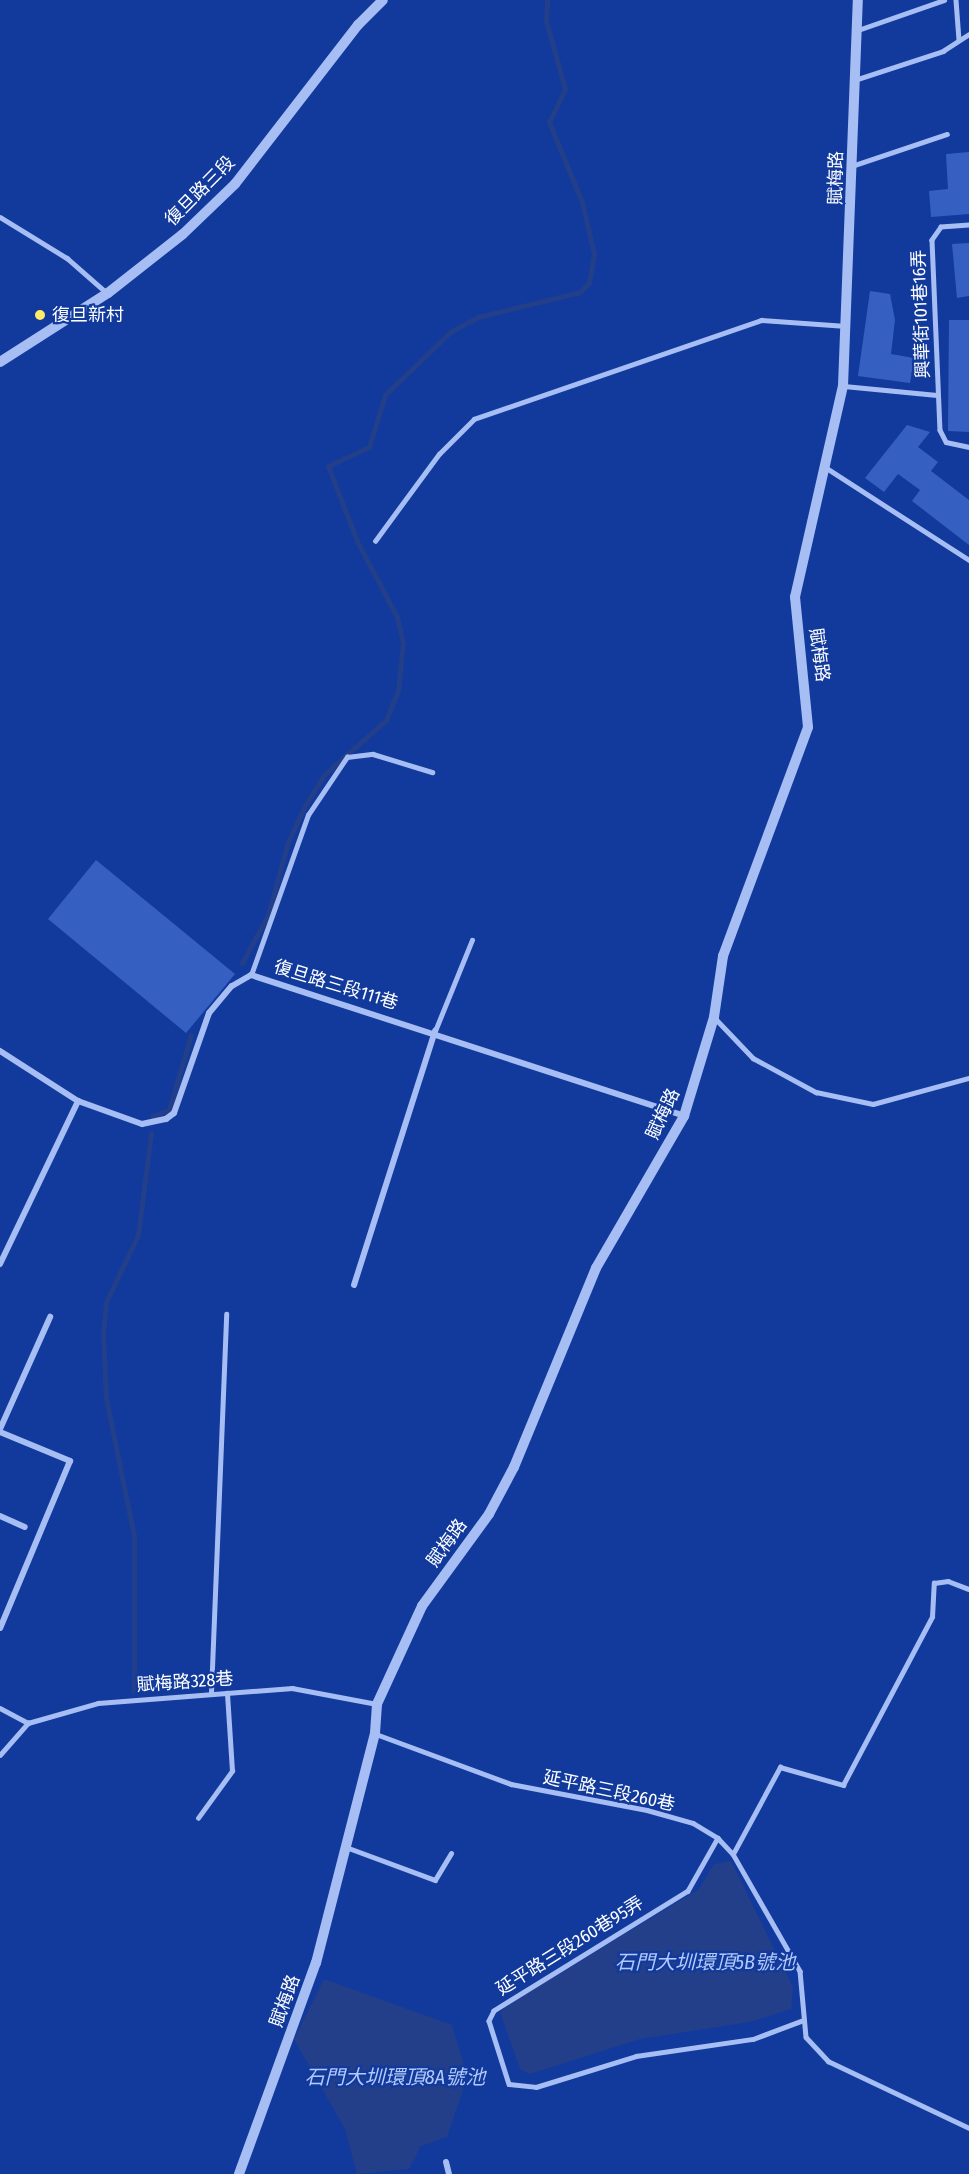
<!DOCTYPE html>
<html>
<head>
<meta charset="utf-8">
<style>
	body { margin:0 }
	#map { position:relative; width:969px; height:2174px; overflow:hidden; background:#113a9c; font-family:"Fira Sans Condensed","Noto Sans TC",sans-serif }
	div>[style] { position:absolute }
	.water>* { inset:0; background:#233f8a }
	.stream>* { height:5px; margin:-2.5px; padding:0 2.5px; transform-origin:2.5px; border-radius:2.5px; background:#233f8a }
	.building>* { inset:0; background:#3560c2 }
	.service>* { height:4.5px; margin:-2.25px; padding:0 2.25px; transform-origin:2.25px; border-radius:2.25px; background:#a6bef4 }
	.minor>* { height:6px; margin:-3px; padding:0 3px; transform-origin:3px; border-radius:3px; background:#a6bef4 }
	.tertiary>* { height:10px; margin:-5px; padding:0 5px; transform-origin:5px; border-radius:5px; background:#a6bef4 }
	.dots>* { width:16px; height:16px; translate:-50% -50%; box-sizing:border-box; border:3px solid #113a9c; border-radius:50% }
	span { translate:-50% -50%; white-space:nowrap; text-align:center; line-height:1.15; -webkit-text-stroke:4.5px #113a9c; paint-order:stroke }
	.street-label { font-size:18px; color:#fff }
	.poi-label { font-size:18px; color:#fff }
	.left { translate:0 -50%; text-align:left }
	.water-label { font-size:20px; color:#b3c9fb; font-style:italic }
</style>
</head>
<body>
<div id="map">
	<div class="water">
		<div style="clip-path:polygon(731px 1861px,793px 1987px,791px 2009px,750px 2022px,640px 2039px,530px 2074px,520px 2069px,500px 2012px,506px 2006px,699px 1889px,714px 1864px)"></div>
		<div style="clip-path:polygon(324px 1979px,452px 2025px,463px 2062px,463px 2090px,447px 2137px,421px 2146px,409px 2169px,357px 2174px,345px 2129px,294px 2039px)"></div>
	</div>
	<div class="stream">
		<div style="left:242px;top:963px;width:55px;rotate:-61.6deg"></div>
		<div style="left:268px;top:915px;width:76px;rotate:-74.7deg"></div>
		<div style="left:288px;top:842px;width:38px;rotate:-65deg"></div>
		<div style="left:304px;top:807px;width:38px;rotate:-58deg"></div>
		<div style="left:324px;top:775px;width:83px;rotate:-41.6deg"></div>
		<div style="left:386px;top:720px;width:31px;rotate:-68deg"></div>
		<div style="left:398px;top:691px;width:48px;rotate:-84.1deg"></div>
		<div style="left:403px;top:643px;width:27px;rotate:-103deg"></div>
		<div style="left:397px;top:617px;width:86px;rotate:-117.8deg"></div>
		<div style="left:357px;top:541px;width:80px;rotate:-111.1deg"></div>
		<div style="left:328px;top:466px;width:45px;rotate:-24.9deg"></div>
		<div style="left:369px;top:447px;width:54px;rotate:-72.9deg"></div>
		<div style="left:385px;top:395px;width:91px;rotate:-44.1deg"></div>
		<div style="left:450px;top:332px;width:32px;rotate:-28deg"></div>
		<div style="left:478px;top:317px;width:105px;rotate:-13.8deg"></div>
		<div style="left:580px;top:292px;width:13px;rotate:-45deg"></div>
		<div style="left:589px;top:283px;width:29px;rotate:-80deg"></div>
		<div style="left:594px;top:254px;width:53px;rotate:-103deg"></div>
		<div style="left:582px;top:202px;width:87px;rotate:-112.4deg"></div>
		<div style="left:549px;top:122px;width:37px;rotate:-64deg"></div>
		<div style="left:565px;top:89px;width:71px;rotate:-105.6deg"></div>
		<div style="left:546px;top:21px;width:21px;rotate:-87deg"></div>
		<div style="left:152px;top:1116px;width:18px;rotate:-19deg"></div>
		<div style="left:169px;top:1110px;width:78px;rotate:-73.7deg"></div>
		<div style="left:134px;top:1691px;width:155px;rotate:-90deg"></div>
		<div style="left:134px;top:1536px;width:141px;rotate:-101.5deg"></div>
		<div style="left:106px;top:1398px;width:66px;rotate:-92.6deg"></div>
		<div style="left:103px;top:1332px;width:30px;rotate:-84deg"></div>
		<div style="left:106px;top:1302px;width:74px;rotate:-64.5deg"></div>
		<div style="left:138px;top:1235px;width:103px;rotate:-82.7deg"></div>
	</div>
	<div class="building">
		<div style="clip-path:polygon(969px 152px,969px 214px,931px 217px,929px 191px,948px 189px,946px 154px)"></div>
		<div style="clip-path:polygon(969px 243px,969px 296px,957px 298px,952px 244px)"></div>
		<div style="clip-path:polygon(870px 291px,890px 294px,895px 320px,891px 354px,914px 358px,910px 383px,858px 376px)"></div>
		<div style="clip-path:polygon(949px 320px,969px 320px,969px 432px,948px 431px)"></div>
		<div style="clip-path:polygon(907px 425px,930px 432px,918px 447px,938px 462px,931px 471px,969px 500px,969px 545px,912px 501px,920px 490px,898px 474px,884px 492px,865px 478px)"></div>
		<div style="clip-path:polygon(96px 860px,235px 974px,186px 1033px,48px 919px)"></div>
	</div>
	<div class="service">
		<div style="left:956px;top:0;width:40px;rotate:85.7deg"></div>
		<div style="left:858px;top:30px;width:91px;rotate:-19.2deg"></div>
		<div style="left:855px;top:80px;width:93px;rotate:-18.2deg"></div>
		<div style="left:943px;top:51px;width:31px;rotate:-33deg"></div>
		<div style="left:852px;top:166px;width:100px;rotate:-18.6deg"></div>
		<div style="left:0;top:217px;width:79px;rotate:31.5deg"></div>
		<div style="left:67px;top:258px;width:53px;rotate:41.2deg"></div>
		<div style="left:969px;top:225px;width:28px;rotate:176deg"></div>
		<div style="left:941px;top:227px;width:16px;rotate:125deg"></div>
		<div style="left:932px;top:240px;width:190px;rotate:87.6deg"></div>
		<div style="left:940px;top:430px;width:13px;rotate:63deg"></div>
		<div style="left:946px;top:442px;width:24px;rotate:12deg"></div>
		<div style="left:844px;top:386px;width:93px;rotate:5.5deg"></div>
		<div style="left:828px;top:469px;width:168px;rotate:32.8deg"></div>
		<div style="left:375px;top:541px;width:108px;rotate:-53.7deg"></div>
		<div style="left:439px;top:454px;width:49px;rotate:-45deg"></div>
		<div style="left:474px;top:419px;width:304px;rotate:-19deg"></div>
		<div style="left:761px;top:320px;width:85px;rotate:4deg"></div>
		<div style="left:251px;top:975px;width:170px;rotate:-70.4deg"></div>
		<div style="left:308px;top:815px;width:70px;rotate:-56.1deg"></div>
		<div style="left:347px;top:757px;width:26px;rotate:-7deg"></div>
		<div style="left:373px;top:754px;width:62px;rotate:17deg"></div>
		<div style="left:714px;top:1017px;width:57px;rotate:46.4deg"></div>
		<div style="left:753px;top:1058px;width:72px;rotate:28.4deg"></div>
		<div style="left:816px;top:1092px;width:58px;rotate:11.9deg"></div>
		<div style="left:873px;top:1104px;width:99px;rotate:-15.2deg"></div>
		<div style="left:435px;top:1031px;width:98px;rotate:-67.9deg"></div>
		<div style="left:211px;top:1693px;width:379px;rotate:-87.7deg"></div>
		<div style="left:0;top:1708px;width:32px;rotate:28deg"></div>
		<div style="left:28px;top:1723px;width:73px;rotate:-15.9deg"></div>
		<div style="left:98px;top:1703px;width:195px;rotate:-4.4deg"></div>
		<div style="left:292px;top:1688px;width:86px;rotate:10.7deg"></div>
		<div style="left:376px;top:1734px;width:144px;rotate:20.3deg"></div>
		<div style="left:511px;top:1784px;width:138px;rotate:10.8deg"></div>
		<div style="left:647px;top:1810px;width:48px;rotate:15.8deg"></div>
		<div style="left:693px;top:1823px;width:29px;rotate:31deg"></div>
		<div style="left:718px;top:1838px;width:22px;rotate:47deg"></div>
		<div style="left:733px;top:1854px;width:135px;rotate:60.2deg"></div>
		<div style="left:800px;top:1971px;width:66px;rotate:84.8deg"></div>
		<div style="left:806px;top:2037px;width:33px;rotate:47deg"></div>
		<div style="left:828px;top:2061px;width:156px;rotate:25.4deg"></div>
		<div style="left:0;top:1755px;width:43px;rotate:-48.8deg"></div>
		<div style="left:198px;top:1818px;width:58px;rotate:-54.1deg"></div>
		<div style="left:232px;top:1771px;width:78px;rotate:-93.7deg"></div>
		<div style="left:718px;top:1838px;width:61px;rotate:119.5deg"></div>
		<div style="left:688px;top:1891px;width:228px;rotate:148.3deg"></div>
		<div style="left:494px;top:2011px;width:11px;rotate:117deg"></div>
		<div style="left:489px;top:2021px;width:66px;rotate:72.4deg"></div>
		<div style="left:509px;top:2084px;width:27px;rotate:6deg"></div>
		<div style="left:536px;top:2087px;width:105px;rotate:-17.2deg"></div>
		<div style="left:636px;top:2056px;width:118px;rotate:-8.3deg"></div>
		<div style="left:753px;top:2039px;width:51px;rotate:-20.6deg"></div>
		<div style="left:346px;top:1847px;width:95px;rotate:20.3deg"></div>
		<div style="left:435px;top:1880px;width:31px;rotate:-59deg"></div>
		<div style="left:733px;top:1854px;width:99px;rotate:-61.6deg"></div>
		<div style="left:780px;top:1767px;width:66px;rotate:15.9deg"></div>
		<div style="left:843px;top:1785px;width:190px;rotate:-62.1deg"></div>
		<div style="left:932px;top:1617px;width:34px;rotate:-87deg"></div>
		<div style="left:934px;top:1583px;width:14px;rotate:-8deg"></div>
		<div style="left:948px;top:1581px;width:22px;rotate:21deg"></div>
	</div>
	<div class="minor">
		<div style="left:0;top:1051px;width:93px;rotate:32.7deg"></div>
		<div style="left:78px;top:1101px;width:68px;rotate:19.8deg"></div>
		<div style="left:142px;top:1124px;width:25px;rotate:-12deg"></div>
		<div style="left:166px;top:1119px;width:10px;rotate:-37deg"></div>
		<div style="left:174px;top:1113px;width:106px;rotate:-70.7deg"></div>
		<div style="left:209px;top:1013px;width:35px;rotate:-50deg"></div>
		<div style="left:232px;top:986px;width:22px;rotate:-30deg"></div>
		<div style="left:251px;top:975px;width:455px;rotate:18deg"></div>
		<div style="left:0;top:1264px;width:181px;rotate:-64.4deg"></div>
		<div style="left:354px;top:1285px;width:267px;rotate:-72.3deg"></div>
		<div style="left:0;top:1429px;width:123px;rotate:-65.9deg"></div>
		<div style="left:0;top:1432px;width:76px;rotate:22.5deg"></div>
		<div style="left:70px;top:1461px;width:181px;rotate:112.7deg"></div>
		<div style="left:0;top:1516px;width:27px;rotate:24deg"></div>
		<div style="left:446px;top:2162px;width:12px;rotate:76deg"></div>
	</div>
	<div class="tertiary">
		<div style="left:0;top:362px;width:128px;rotate:-32.6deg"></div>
		<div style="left:108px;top:293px;width:95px;rotate:-38.2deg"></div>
		<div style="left:183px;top:234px;width:72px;rotate:-43.9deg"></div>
		<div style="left:235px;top:184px;width:201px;rotate:-52.3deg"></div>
		<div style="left:358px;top:25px;width:35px;rotate:-45deg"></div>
		<div style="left:239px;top:2174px;width:225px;rotate:-70deg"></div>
		<div style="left:316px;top:1963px;width:237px;rotate:-75.6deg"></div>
		<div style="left:375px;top:1733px;width:29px;rotate:-86deg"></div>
		<div style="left:377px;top:1704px;width:108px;rotate:-65.3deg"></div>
		<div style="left:422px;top:1606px;width:114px;rotate:-53.9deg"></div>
		<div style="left:489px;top:1514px;width:53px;rotate:-62deg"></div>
		<div style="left:514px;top:1467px;width:215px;rotate:-67.6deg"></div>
		<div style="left:596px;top:1268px;width:176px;rotate:-59.9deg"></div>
		<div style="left:684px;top:1116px;width:103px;rotate:-73.1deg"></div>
		<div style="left:714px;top:1017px;width:62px;rotate:-81.6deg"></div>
		<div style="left:723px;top:956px;width:244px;rotate:-69.6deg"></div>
		<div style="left:808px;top:727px;width:131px;rotate:-95.7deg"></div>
		<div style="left:795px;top:597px;width:216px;rotate:-77.2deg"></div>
		<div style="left:843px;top:386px;width:386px;rotate:-87.8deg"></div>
	</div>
	<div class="dots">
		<div style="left:40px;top:315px;background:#ffea6a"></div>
	</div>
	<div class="street-label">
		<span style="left:836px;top:178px;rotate:-89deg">賦梅路</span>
		<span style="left:200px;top:191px;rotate:-45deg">復旦路三段</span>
		<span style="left:921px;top:314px;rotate:-92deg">興華街101巷16弄</span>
		<span style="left:819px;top:655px;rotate:82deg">賦梅路</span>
		<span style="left:336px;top:985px;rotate:17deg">復旦路三段111巷</span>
		<span style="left:663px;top:1114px;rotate:-65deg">賦梅路</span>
		<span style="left:447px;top:1543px;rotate:-54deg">賦梅路</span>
		<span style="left:185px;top:1682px;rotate:-4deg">賦梅路328巷</span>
		<span style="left:609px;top:1791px;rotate:12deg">延平路三段260巷</span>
		<span style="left:570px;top:1946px;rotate:-32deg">延平路三段260巷95弄</span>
		<span style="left:285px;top:2001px;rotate:-70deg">賦梅路</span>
	</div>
	<div class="poi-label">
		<span class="left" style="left:52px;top:315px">復旦新村</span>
	</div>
	<div class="water-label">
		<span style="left:705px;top:1962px">石門大圳環頂5B號池</span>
		<span style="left:395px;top:2077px">石門大圳環頂8A號池</span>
	</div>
</div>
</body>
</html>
